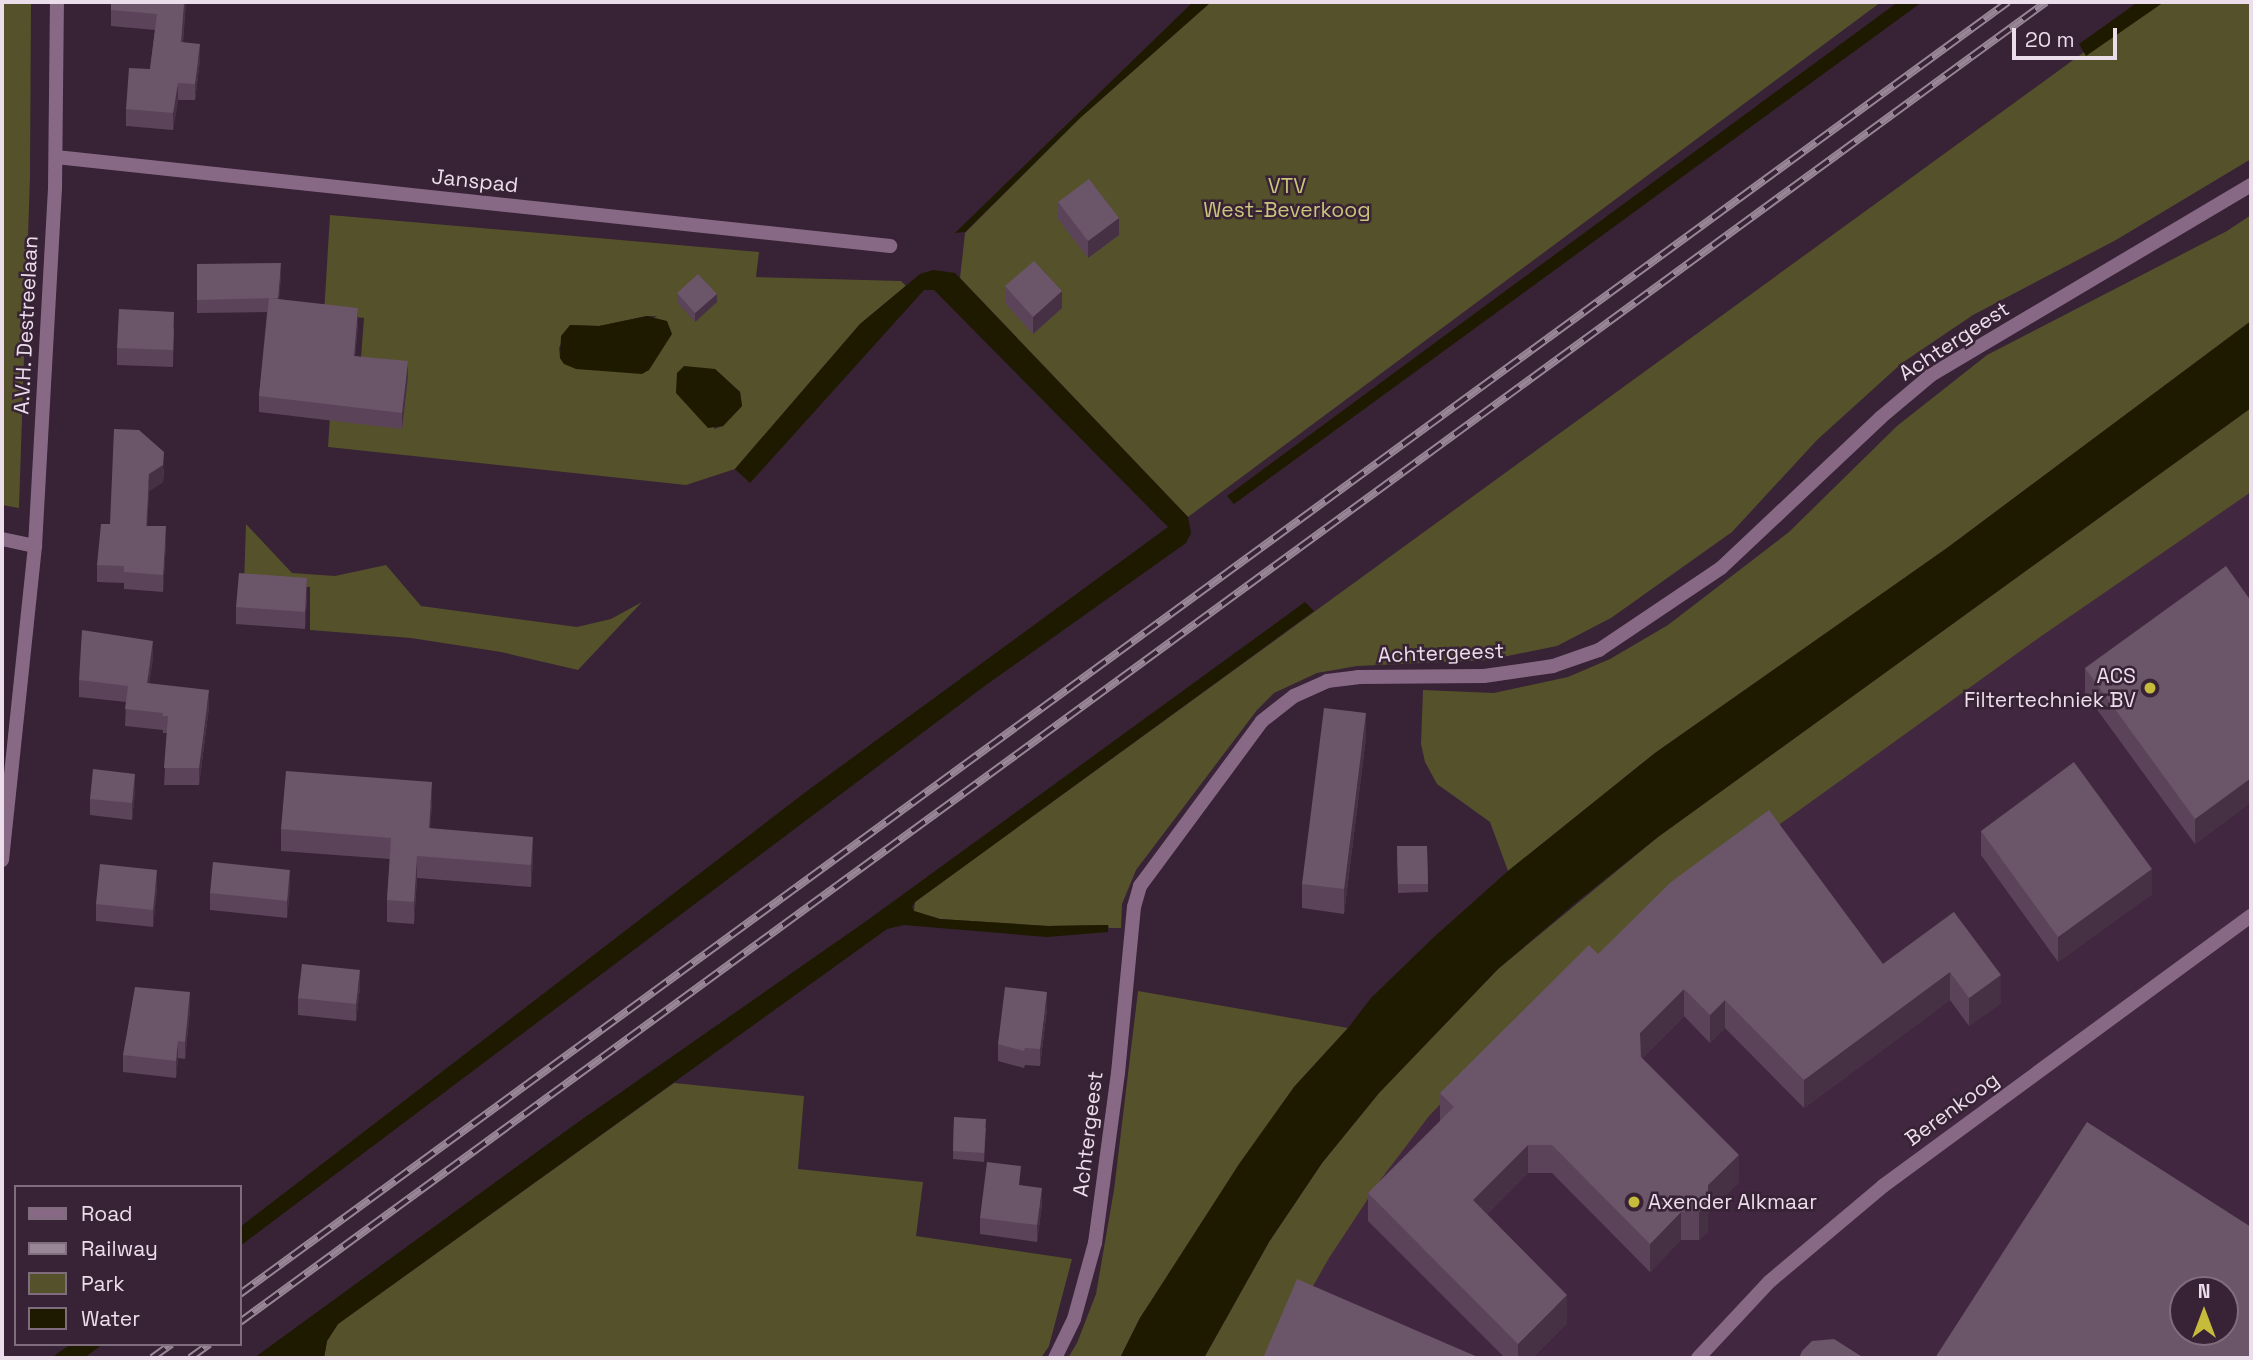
<!DOCTYPE html>
<html>
<head>
<meta charset="utf-8">
<style>
	body { margin:0 }
	#map { position:relative; width:2253px; height:1360px; overflow:hidden; background:#372236; font-family:"Space Grotesk",sans-serif }
	div>[style] { position:absolute }
	.built>* { inset:0; background:#422740 }
	.green>* { inset:0; background:#55512a }
	.water>* { inset:0; background:#1e1a00 }
	.street>* { height:14px; margin:-7px; padding:0 7px; transform-origin:7px; border-radius:7px; background:#886985 }
	.rail>* { height:8px; margin-top:-4px; transform-origin:0; background:repeating-linear-gradient(90deg,#372236 0 16px,#988696 0 32px); box-sizing:border-box; border-block:2px solid #988696 }
	.wall>* { inset:0; background:#5b4459 }
	.shaded-wall>* { inset:0; background:#463044 }
	.building>* { inset:0; background:#6b5569 }
	.dots>* { width:19px; height:19px; translate:-50% -50%; box-sizing:border-box; border:4px solid #372236; border-radius:50% }
	span { translate:-50% -50%; white-space:nowrap; text-align:center; line-height:1.15; -webkit-text-stroke:5px #372236; paint-order:stroke }
	.street-label { font-size:21px; color:#ecddea }
	.park-label { font-size:21px; color:#cbc47b }
	.poi-label { font-size:21px; color:#ecddea }
	.right { translate:-100% -50%; text-align:right }
	.left { translate:0 -50%; text-align:left }
	.frame { position:absolute; inset:0; border:4px solid #ecddea; pointer-events:none }
	.legend { position:absolute; left:14px; top:1185px; width:228px; height:161px; box-sizing:border-box; background:#372236; border:2px solid #7f6d7e; margin:0; padding:9px 12px; list-style:none; font-size:21px; color:#ecddea }
	.legend li { display:flex; align-items:center; gap:14px; height:35px }
	.legend b { width:35px; border:2px solid #7f6d7e }
	.north { position:absolute; left:2169px; top:1276px; width:70px; height:70px; box-sizing:border-box; background:#372236; border:2px solid #7f6d7e; border-radius:50%; rotate:0deg; font-size:19px; font-weight:700; line-height:28px; text-align:center; color:#ecddea }
	.north::after { content:''; display:block; margin:auto; width:24px; height:32px; background:#c7bb3b; clip-path:polygon(50% 0,100% 100%,50% 72%,0 100%) }
	.scale { position:absolute; left:2012px; top:28px; width:105px; height:32px; box-sizing:border-box; border:4px solid #ecddea; border-top:0; padding-left:9px; font-size:21px; line-height:24px; white-space:nowrap; color:#ecddea; -webkit-text-stroke:5px #372236; paint-order:stroke }
</style>
</head>
<body>
<div id="map">
	<div class="built">
		<div style="clip-path:polygon(evenodd,2251px 362px,2251px 1358px,1171px 1358px,1203px 1287px,2251px 362px,2183px 1290px,2225px 1290px,2225px 1332px,2183px 1332px,2183px 1290px)"></div>
	</div>
	<div class="green">
		<div style="clip-path:polygon(2px 2px,31px 2px,30px 177px,19px 508px,2px 505px)"></div>
		<div style="clip-path:polygon(1211px 2px,1881px 2px,1188px 517px,960px 278px,965px 233px,1080px 118px)"></div>
		<div style="clip-path:polygon(2153px 2px,2251px 2px,2251px 159px,2116px 240px,1973px 315px,1902px 363px,1817px 440px,1732px 532px,1611px 618px,1557px 646px,1488px 660px,1357px 666px,1317px 673px,1274px 693px,1257px 710px,1136px 870px,1122px 904px,1121px 928px,1109px 928px,1108px 925px,1048px 926px,940px 919px,914px 911px,915px 902px)"></div>
		<div style="clip-path:polygon(evenodd,330px 215px,759px 252px,756px 277px,901px 281px,906px 286px,860px 324px,735px 469px,686px 485px,328px 447px,334px 356px,361px 357px,364px 318px,324px 314px,330px 215px,647px 316px,657px 316px,564px 364px,560px 358px,559px 348px,570px 325px,599px 326px,647px 316px,330px 215px,715px 369px,740px 392px,742px 406px,723px 426px,714px 429px,715px 369px)"></div>
		<div style="clip-path:polygon(2251px 215px,2251px 321px,1947px 548px,1655px 753px,1508px 871px,1490px 822px,1437px 784px,1425px 762px,1421px 744px,1423px 690px,1494px 693px,1568px 677px,1610px 659px,1668px 625px,1789px 532px,1897px 426px,1987px 355px,2227px 231px)"></div>
		<div style="clip-path:polygon(2251px 408px,2251px 492px,2040px 637px,1619px 940px,1508px 1034px,1429px 1116px,1381px 1179px,1329px 1258px,1272px 1358px,1204px 1358px,1269px 1242px,1322px 1163px,1379px 1093px,1498px 969px,1658px 837px)"></div>
		<div style="clip-path:polygon(246px 524px,292px 573px,335px 576px,386px 565px,421px 606px,577px 627px,611px 619px,642px 602px,578px 670px,501px 652px,411px 638px,310px 630px,310px 587px,244px 583px)"></div>
		<div style="clip-path:polygon(1138px 991px,1348px 1028px,1294px 1087px,1140px 1318px,1120px 1358px,1068px 1358px,1077px 1343px,1096px 1294px,1114px 1190px)"></div>
		<div style="clip-path:polygon(674px 1083px,804px 1096px,798px 1169px,923px 1182px,916px 1236px,1072px 1259px,1049px 1346px,1041px 1358px,324px 1358px,327px 1341px,338px 1324px)"></div>
	</div>
	<div class="water">
		<div style="clip-path:polygon(1193px 2px,1211px 2px,1080px 118px,965px 232px,955px 233px)"></div>
		<div style="clip-path:polygon(1898px 2px,1922px 2px,1234px 504px,1227px 496px)"></div>
		<div style="clip-path:polygon(2138px 2px,2164px 2px,2086px 56px,2079px 44px)"></div>
		<div style="clip-path:polygon(933px 270px,955px 273px,1188px 517px,1191px 533px,1186px 543px,986px 685px,240px 1246px,240px 1227px,807px 791px,1168px 527px,934px 290px,924px 290px,750px 483px,735px 469px,860px 324px,920px 274px)"></div>
		<div style="clip-path:polygon(647px 316px,667px 321px,672px 334px,649px 370px,642px 374px,576px 369px,564px 364px,560px 358px,561px 336px,570px 325px,599px 326px)"></div>
		<div style="clip-path:polygon(2251px 321px,2251px 408px,1658px 837px,1579px 900px,1498px 969px,1379px 1093px,1322px 1163px,1269px 1242px,1204px 1358px,1120px 1358px,1140px 1318px,1239px 1164px,1294px 1087px,1348px 1028px,1371px 998px,1434px 937px,1508px 871px,1655px 753px,1947px 548px)"></div>
		<div style="clip-path:polygon(684px 366px,715px 369px,740px 392px,742px 406px,723px 426px,708px 428px,676px 393px,677px 373px)"></div>
		<div style="clip-path:polygon(1305px 602px,1314px 611px,915px 902px,912px 907px,914px 911px,940px 919px,1048px 926px,1108px 925px,1108px 932px,1047px 937px,904px 925px,887px 929px,338px 1324px,327px 1341px,324px 1358px,254px 1358px,574px 1125px,865px 922px)"></div>
		<div style="clip-path:polygon(71px 1344px,103px 1344px,84px 1358px,51px 1358px)"></div>
	</div>
	<div class="street">
		<div style="left:56px;top:157px;width:839px;rotate:6.09deg"></div>
		<div style="left:2px;top:539px;width:34px;rotate:12deg"></div>
		<div style="left:2px;top:860px;width:316px;rotate:-84deg"></div>
		<div style="left:35px;top:546px;width:359px;rotate:-86.8deg"></div>
		<div style="left:55px;top:188px;width:186px;rotate:-89.4deg"></div>
		<div style="left:1055px;top:1358px;width:43px;rotate:-64deg"></div>
		<div style="left:1074px;top:1319px;width:79px;rotate:-74.6deg"></div>
		<div style="left:1095px;top:1243px;width:172px;rotate:-82.3deg"></div>
		<div style="left:1118px;top:1073px;width:167px;rotate:-84.5deg"></div>
		<div style="left:1134px;top:907px;width:22px;rotate:-74deg"></div>
		<div style="left:1140px;top:886px;width:205px;rotate:-53.5deg"></div>
		<div style="left:1262px;top:721px;width:41px;rotate:-38deg"></div>
		<div style="left:1294px;top:696px;width:36px;rotate:-24deg"></div>
		<div style="left:1327px;top:681px;width:31px;rotate:-7deg"></div>
		<div style="left:1358px;top:677px;width:126px;rotate:-0.5deg"></div>
		<div style="left:1484px;top:676px;width:70px;rotate:-8.2deg"></div>
		<div style="left:1553px;top:666px;width:49px;rotate:-19.2deg"></div>
		<div style="left:1599px;top:650px;width:147px;rotate:-33.9deg"></div>
		<div style="left:1721px;top:568px;width:219px;rotate:-43.3deg"></div>
		<div style="left:1880px;top:418px;width:67px;rotate:-40.1deg"></div>
		<div style="left:1931px;top:375px;width:372px;rotate:-30.7deg"></div>
		<div style="left:1698px;top:1358px;width:104px;rotate:-46.9deg"></div>
		<div style="left:1769px;top:1282px;width:149px;rotate:-40.1deg"></div>
		<div style="left:1883px;top:1186px;width:456px;rotate:-36.3deg"></div>
	</div>
	<div class="rail">
		<div style="left:240px;top:1294px;width:2190px;rotate:-36.16deg"></div>
		<div style="left:240px;top:1322px;width:2237px;rotate:-36.16deg"></div>
		<div style="left:152px;top:1358px;width:24px;rotate:-36deg"></div>
		<div style="left:190px;top:1358px;width:24px;rotate:-36deg"></div>
	</div>
	<div class="wall">
		<div style="clip-path:polygon(111px 2px,186px 2px,183px 42px,200px 60px,195px 100px,178px 100px,173px 130px,126px 126px,126px 109px,150px 69px,155px 30px,111px 26px)"></div>
		<div style="clip-path:polygon(1058px 202px,1119px 235px,1088px 258px,1058px 219px)"></div>
		<div style="clip-path:polygon(197px 264px,281px 276px,279px 299px,358px 324px,355px 356px,408px 377px,402px 429px,259px 412px,259px 396px,267px 312px,197px 313px)"></div>
		<div style="clip-path:polygon(1005px 286px,1062px 308px,1033px 334px,1005px 303px)"></div>
		<div style="clip-path:polygon(677px 293px,717px 302px,695px 322px,677px 302px)"></div>
		<div style="clip-path:polygon(174px 328px,173px 367px,117px 365px,117px 348px)"></div>
		<div style="clip-path:polygon(164px 469px,163px 482px,149px 491px,147px 526px,166px 543px,163px 592px,124px 589px,124px 583px,97px 582px,97px 565px,110px 524px)"></div>
		<div style="clip-path:polygon(307px 595px,305px 629px,236px 624px,236px 607px)"></div>
		<div style="clip-path:polygon(2251px 601px,2251px 802px,2195px 844px,2085px 693px,2085px 668px)"></div>
		<div style="clip-path:polygon(153px 658px,149px 683px,209px 707px,199px 785px,164px 785px,167px 733px,163px 733px,163px 730px,125px 726px,126px 702px,79px 697px,79px 680px)"></div>
		<div style="clip-path:polygon(1366px 737px,1344px 914px,1302px 908px,1302px 884px)"></div>
		<div style="clip-path:polygon(135px 791px,132px 820px,90px 815px,90px 799px)"></div>
		<div style="clip-path:polygon(432px 804px,430px 829px,533px 859px,531px 887px,417px 878px,414px 924px,387px 922px,387px 900px,390px 859px,281px 851px,281px 829px)"></div>
		<div style="clip-path:polygon(1981px 831px,2152px 894px,2058px 962px,1981px 855px)"></div>
		<div style="clip-path:polygon(1397px 846px,1427px 846px,1428px 892px,1398px 893px)"></div>
		<div style="clip-path:polygon(157px 887px,153px 927px,96px 921px,96px 904px)"></div>
		<div style="clip-path:polygon(290px 887px,287px 918px,210px 910px,210px 893px)"></div>
		<div style="clip-path:polygon(1954px 912px,2001px 1003px,1969px 1026px,1950px 1000px,1804px 1108px,1725px 1028px,1710px 1043px,1684px 1016px,1642px 1058px,1739px 1182px,1708px 1213px,1708px 1232px,1699px 1240px,1681px 1240px,1650px 1272px,1552px 1173px,1528px 1173px,1487px 1214px,1567px 1323px,1532px 1358px,1505px 1358px,1368px 1221px,1368px 1193px,1440px 1121px,1440px 1093px,1598px 954px,1883px 964px)"></div>
		<div style="clip-path:polygon(360px 987px,356px 1021px,298px 1015px,298px 998px)"></div>
		<div style="clip-path:polygon(190px 1009px,185px 1059px,178px 1058px,176px 1078px,123px 1072px,123px 1055px)"></div>
		<div style="clip-path:polygon(1047px 1009px,1040px 1066px,1025px 1065px,1024px 1068px,998px 1061px,998px 1044px)"></div>
		<div style="clip-path:polygon(954px 1117px,986px 1128px,984px 1162px,953px 1159px)"></div>
		<div style="clip-path:polygon(1021px 1185px,1042px 1205px,1037px 1242px,980px 1234px,980px 1218px)"></div>
	</div>
	<div class="shaded-wall">
		<div style="clip-path:polygon(184px 2px,186px 2px,181px 59px,181px 42px)"></div>
		<div style="clip-path:polygon(200px 44px,200px 60px,195px 100px,195px 84px)"></div>
		<div style="clip-path:polygon(178px 83px,178px 100px,173px 130px,173px 113px)"></div>
		<div style="clip-path:polygon(1119px 218px,1119px 235px,1088px 258px,1088px 241px)"></div>
		<div style="clip-path:polygon(281px 263px,281px 276px,278px 312px,278px 298px)"></div>
		<div style="clip-path:polygon(1062px 291px,1062px 308px,1033px 334px,1033px 317px)"></div>
		<div style="clip-path:polygon(717px 294px,717px 302px,695px 322px,695px 313px)"></div>
		<div style="clip-path:polygon(358px 308px,358px 324px,354px 372px,354px 356px)"></div>
		<div style="clip-path:polygon(408px 361px,408px 377px,402px 429px,402px 413px)"></div>
		<div style="clip-path:polygon(164px 452px,163px 482px,149px 491px,146px 543px,149px 474px)"></div>
		<div style="clip-path:polygon(166px 526px,166px 543px,163px 592px,163px 575px)"></div>
		<div style="clip-path:polygon(307px 578px,307px 595px,305px 629px,305px 612px)"></div>
		<div style="clip-path:polygon(153px 641px,153px 658px,147px 700px,147px 683px)"></div>
		<div style="clip-path:polygon(209px 690px,209px 707px,199px 785px,199px 768px)"></div>
		<div style="clip-path:polygon(1366px 713px,1366px 737px,1344px 914px,1344px 889px)"></div>
		<div style="clip-path:polygon(135px 774px,135px 791px,132px 820px,132px 803px)"></div>
		<div style="clip-path:polygon(2251px 778px,2251px 802px,2195px 844px,2195px 819px)"></div>
		<div style="clip-path:polygon(432px 782px,432px 804px,429px 850px,429px 828px)"></div>
		<div style="clip-path:polygon(533px 837px,533px 859px,531px 887px,531px 865px)"></div>
		<div style="clip-path:polygon(417px 856px,417px 878px,414px 924px,414px 902px)"></div>
		<div style="clip-path:polygon(2152px 869px,2152px 894px,2058px 962px,2058px 937px)"></div>
		<div style="clip-path:polygon(157px 870px,157px 887px,153px 927px,153px 910px)"></div>
		<div style="clip-path:polygon(290px 870px,290px 887px,287px 918px,287px 901px)"></div>
		<div style="clip-path:polygon(360px 970px,360px 987px,356px 1021px,356px 1004px)"></div>
		<div style="clip-path:polygon(1950px 972px,1950px 1000px,1804px 1108px,1804px 1080px)"></div>
		<div style="clip-path:polygon(2001px 975px,2001px 1003px,1969px 1026px,1969px 998px)"></div>
		<div style="clip-path:polygon(1684px 989px,1684px 1016px,1640px 1060px,1640px 1033px)"></div>
		<div style="clip-path:polygon(190px 992px,190px 1009px,185px 1059px,185px 1042px)"></div>
		<div style="clip-path:polygon(1047px 992px,1047px 1009px,1040px 1066px,1040px 1049px)"></div>
		<div style="clip-path:polygon(1725px 1000px,1725px 1028px,1710px 1043px,1710px 1015px)"></div>
		<div style="clip-path:polygon(178px 1041px,178px 1058px,176px 1078px,176px 1061px)"></div>
		<div style="clip-path:polygon(1528px 1145px,1528px 1173px,1473px 1228px,1473px 1200px)"></div>
		<div style="clip-path:polygon(1739px 1155px,1739px 1182px,1708px 1213px,1708px 1232px,1699px 1240px,1699px 1212px,1708px 1185px)"></div>
		<div style="clip-path:polygon(1042px 1188px,1042px 1205px,1037px 1242px,1037px 1225px)"></div>
		<div style="clip-path:polygon(1681px 1212px,1681px 1240px,1650px 1272px,1650px 1244px)"></div>
		<div style="clip-path:polygon(1567px 1295px,1567px 1323px,1532px 1358px,1518px 1358px,1518px 1344px)"></div>
	</div>
	<div class="building">
		<div style="clip-path:polygon(111px 2px,184px 2px,181px 42px,200px 44px,195px 84px,178px 83px,173px 113px,126px 109px,129px 68px,150px 69px,157px 14px,111px 10px)"></div>
		<div style="clip-path:polygon(1089px 179px,1119px 218px,1088px 241px,1058px 202px)"></div>
		<div style="clip-path:polygon(1034px 261px,1062px 291px,1033px 317px,1005px 286px)"></div>
		<div style="clip-path:polygon(281px 263px,278px 298px,197px 300px,197px 264px)"></div>
		<div style="clip-path:polygon(698px 274px,717px 294px,695px 313px,677px 293px)"></div>
		<div style="clip-path:polygon(269px 298px,358px 308px,354px 356px,408px 361px,402px 413px,259px 396px)"></div>
		<div style="clip-path:polygon(119px 309px,174px 312px,173px 350px,117px 348px)"></div>
		<div style="clip-path:polygon(114px 429px,139px 430px,164px 452px,163px 465px,149px 474px,146px 526px,166px 526px,163px 575px,124px 572px,124px 566px,97px 565px,101px 524px,110px 524px)"></div>
		<div style="clip-path:polygon(2226px 566px,2251px 601px,2251px 778px,2195px 819px,2085px 668px)"></div>
		<div style="clip-path:polygon(239px 573px,307px 578px,305px 612px,236px 607px)"></div>
		<div style="clip-path:polygon(82px 630px,153px 641px,147px 683px,209px 690px,199px 768px,164px 768px,168px 716px,163px 716px,163px 713px,125px 709px,128px 686px,79px 680px)"></div>
		<div style="clip-path:polygon(1324px 708px,1366px 713px,1344px 889px,1302px 884px)"></div>
		<div style="clip-path:polygon(2074px 762px,2152px 869px,2058px 937px,1981px 831px)"></div>
		<div style="clip-path:polygon(93px 769px,135px 774px,132px 803px,90px 799px)"></div>
		<div style="clip-path:polygon(286px 771px,432px 782px,429px 828px,533px 837px,531px 865px,417px 856px,414px 902px,387px 900px,391px 838px,281px 829px)"></div>
		<div style="clip-path:polygon(1769px 810px,1883px 964px,1954px 912px,2001px 975px,1969px 998px,1950px 972px,1804px 1080px,1725px 1000px,1710px 1015px,1684px 989px,1640px 1033px,1641px 1057px,1739px 1155px,1708px 1185px,1708px 1204px,1699px 1212px,1681px 1212px,1650px 1244px,1552px 1145px,1528px 1145px,1473px 1200px,1567px 1295px,1518px 1344px,1368px 1193px,1454px 1107px,1440px 1093px,1589px 945px,1598px 954px,1671px 882px)"></div>
		<div style="clip-path:polygon(1397px 846px,1427px 846px,1428px 884px,1398px 884px)"></div>
		<div style="clip-path:polygon(213px 862px,290px 870px,287px 901px,210px 893px)"></div>
		<div style="clip-path:polygon(100px 864px,157px 870px,153px 910px,96px 904px)"></div>
		<div style="clip-path:polygon(302px 964px,360px 970px,356px 1004px,298px 998px)"></div>
		<div style="clip-path:polygon(135px 987px,190px 992px,185px 1042px,178px 1041px,176px 1061px,123px 1055px)"></div>
		<div style="clip-path:polygon(1005px 987px,1047px 992px,1040px 1049px,1025px 1048px,1024px 1051px,998px 1044px)"></div>
		<div style="clip-path:polygon(954px 1117px,986px 1119px,984px 1153px,953px 1151px)"></div>
		<div style="clip-path:polygon(evenodd,2087px 1122px,2251px 1227px,2251px 1358px,1935px 1358px,2087px 1122px,2183px 1290px,2225px 1290px,2225px 1332px,2183px 1332px,2183px 1290px)"></div>
		<div style="clip-path:polygon(987px 1162px,1021px 1166px,1019px 1185px,1042px 1188px,1037px 1225px,980px 1218px)"></div>
		<div style="clip-path:polygon(1297px 1279px,1480px 1358px,1263px 1358px)"></div>
		<div style="clip-path:polygon(1834px 1339px,1864px 1358px,1799px 1358px,1802px 1351px,1812px 1341px)"></div>
	</div>
	<div class="dots">
		<div style="left:2150px;top:688px;background:#c7bb3b"></div>
		<div style="left:1634px;top:1202px;background:#c7bb3b"></div>
	</div>
	<div class="street-label">
		<span style="left:475px;top:181px;rotate:6deg">Janspad</span>
		<span style="left:26px;top:325px;rotate:-87deg">A.V.H. Destreelaan</span>
		<span style="left:1954px;top:341px;rotate:-33deg">Achtergeest</span>
		<span style="left:1441px;top:653px;rotate:-2deg">Achtergeest</span>
		<span style="left:1952px;top:1109px;rotate:-36deg">Berenkoog</span>
		<span style="left:1088px;top:1134px;rotate:-83deg">Achtergeest</span>
	</div>
	<div class="park-label">
		<span style="left:1287px;top:198px">VTV<br>West-Beverkoog</span>
	</div>
	<div class="poi-label">
		<span class="right" style="left:2136px;top:688px">ACS<br>Filtertechniek BV</span>
		<span class="left" style="left:1648px;top:1202px">Axender Alkmaar</span>
	</div>
	<div class="frame"></div>
	<ul class="legend">
	<li><b style="height:9px;background:#886985"></b>Road</li>
	<li><b style="height:9px;background:#988696"></b>Railway</li>
	<li><b style="height:19px;background:#55512a"></b>Park</li>
	<li><b style="height:19px;background:#1e1a00"></b>Water</li>
	</ul>
	<div class="north">N</div>
	<div class="scale">20 m</div>
</div>
</body>
</html>
